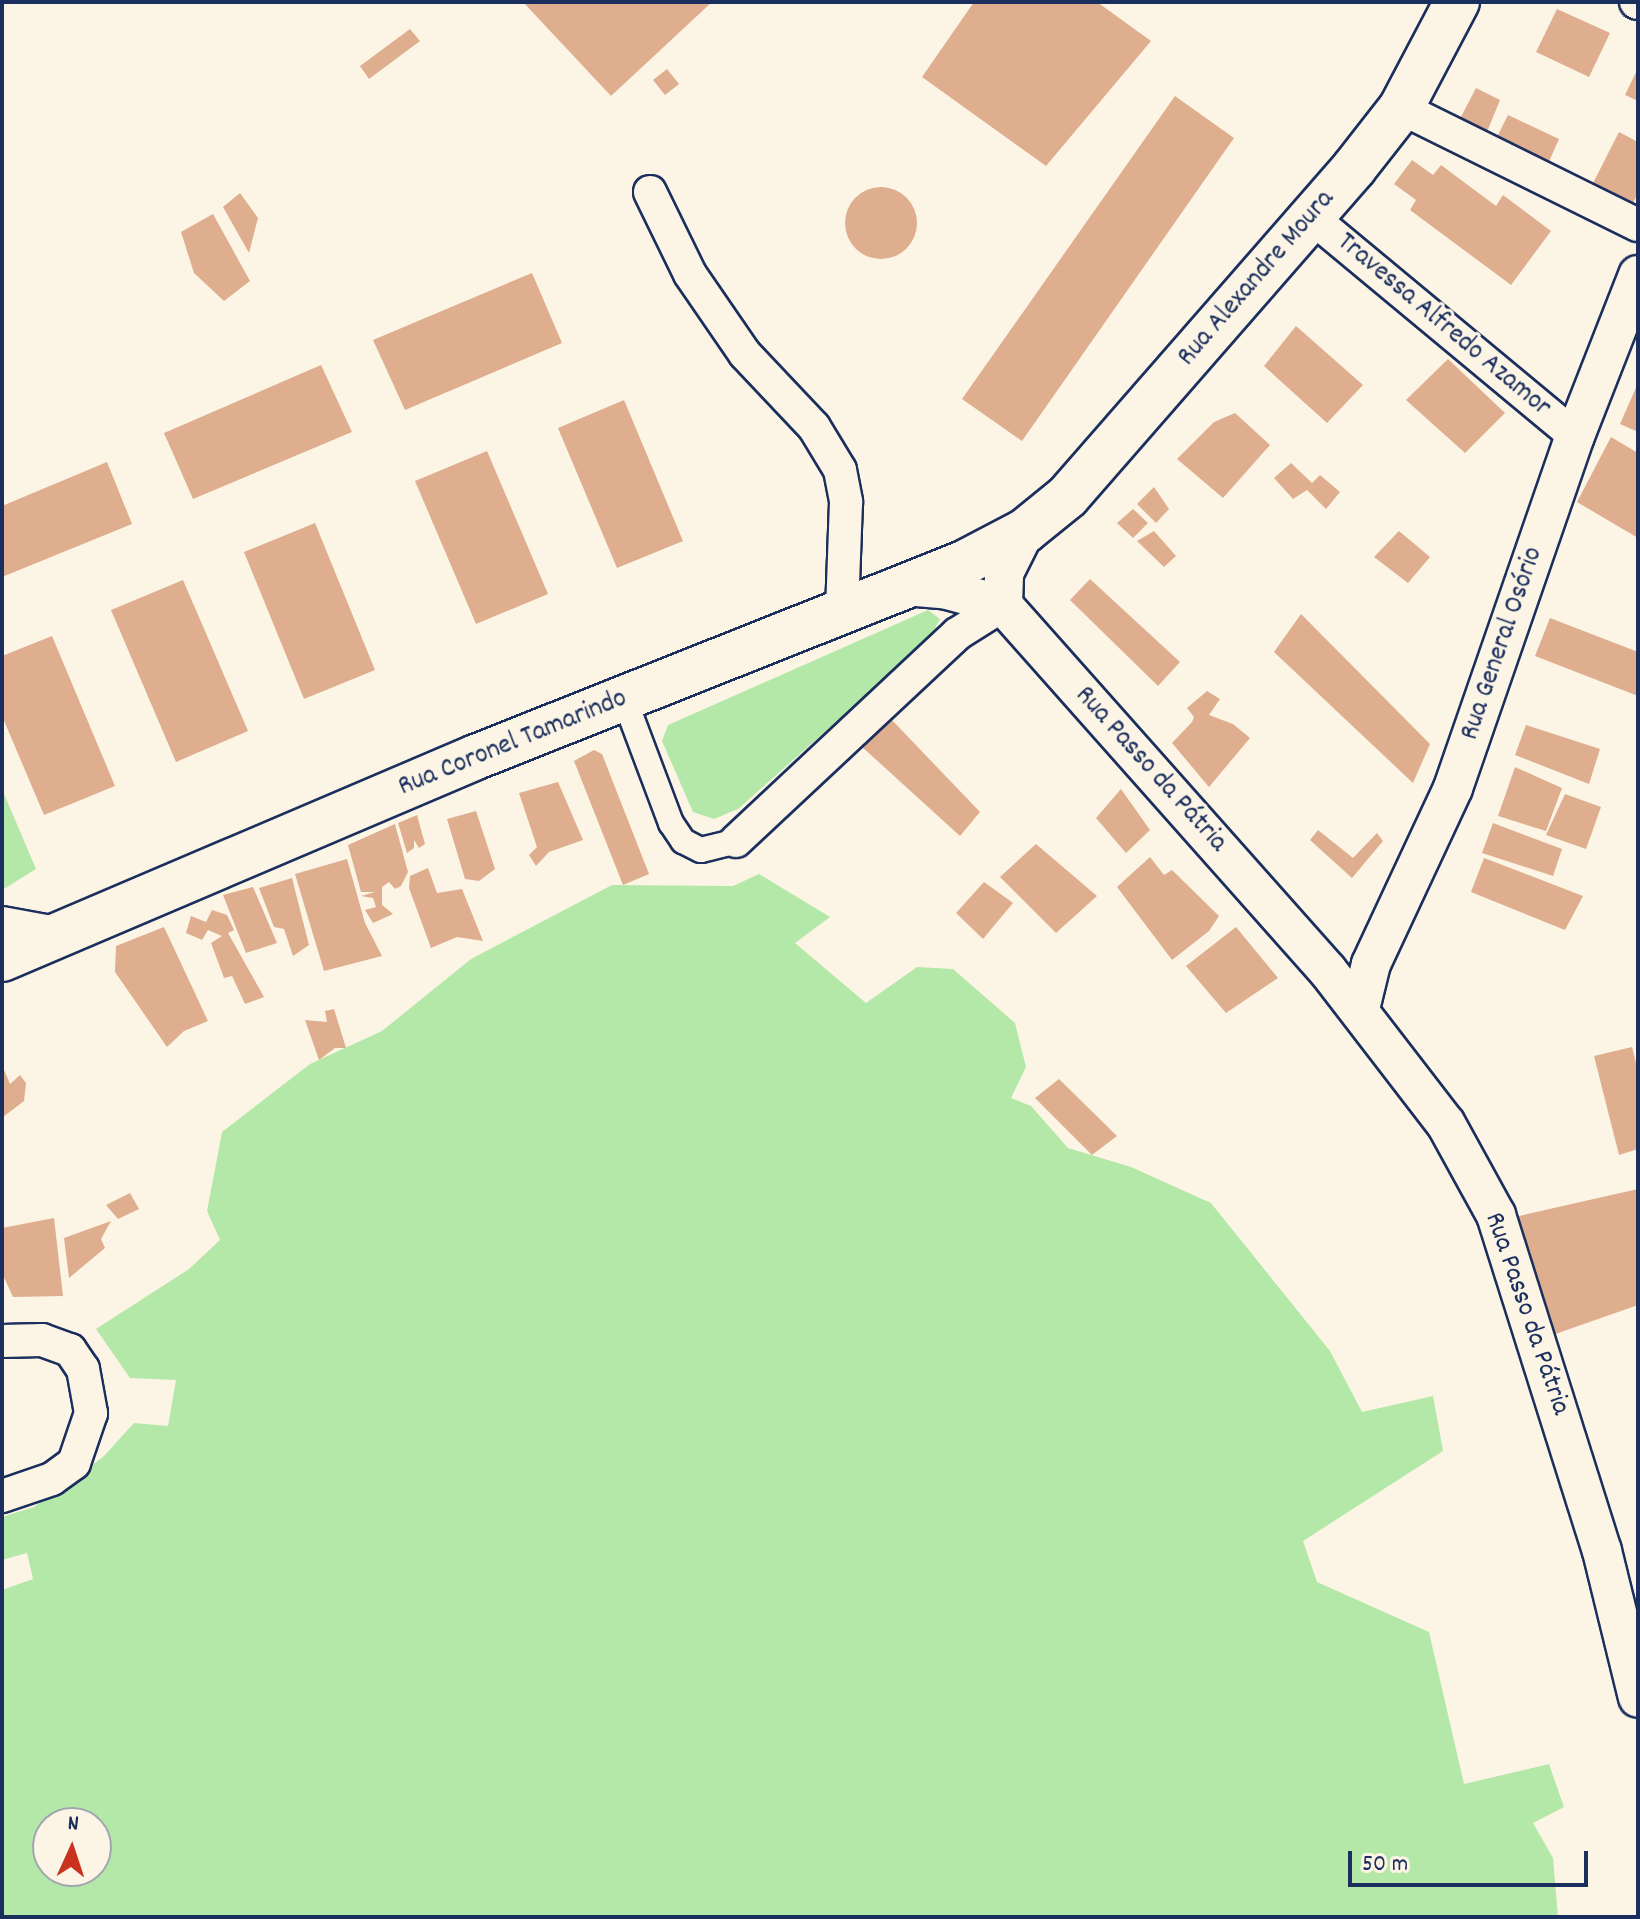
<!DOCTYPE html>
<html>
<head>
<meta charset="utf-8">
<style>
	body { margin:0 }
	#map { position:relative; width:1640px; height:1919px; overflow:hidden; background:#fcf5e5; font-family:Dekko,sans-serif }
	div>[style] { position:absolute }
	.green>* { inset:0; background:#b4e8a9 }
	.building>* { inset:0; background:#deae8f }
	.round { border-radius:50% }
	.roads { filter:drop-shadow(2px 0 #1b2f5e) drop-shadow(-2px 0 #1b2f5e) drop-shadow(0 2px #1b2f5e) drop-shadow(0 -2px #1b2f5e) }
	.pedestrian>* { height:24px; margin:-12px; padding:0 12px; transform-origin:12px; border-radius:12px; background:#fcf5e5 }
	.minor>* { height:32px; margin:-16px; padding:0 16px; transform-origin:16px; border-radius:16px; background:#fcf5e5 }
	.tertiary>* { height:38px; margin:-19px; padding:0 19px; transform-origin:19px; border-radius:19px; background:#fcf5e5 }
	.secondary>* { height:44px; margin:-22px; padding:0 22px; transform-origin:22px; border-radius:22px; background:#fcf5e5 }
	span { translate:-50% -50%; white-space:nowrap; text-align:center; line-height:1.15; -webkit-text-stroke:6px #fcf5e5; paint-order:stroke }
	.street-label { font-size:28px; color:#1b2f5e }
	.frame { position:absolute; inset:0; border:4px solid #1b2f5e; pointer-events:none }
	.north { position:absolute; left:32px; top:1807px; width:80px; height:80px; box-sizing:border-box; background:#fcf5e5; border:2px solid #a2a6af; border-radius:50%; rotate:3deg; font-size:22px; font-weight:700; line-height:32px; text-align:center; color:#1b2f5e }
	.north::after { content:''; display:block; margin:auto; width:28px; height:36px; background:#c8321e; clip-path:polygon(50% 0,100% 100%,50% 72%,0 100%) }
	.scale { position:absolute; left:1348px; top:1851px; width:240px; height:36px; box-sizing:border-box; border:4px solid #1b2f5e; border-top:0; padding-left:10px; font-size:24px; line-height:28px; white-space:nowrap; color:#1b2f5e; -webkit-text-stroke:6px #fcf5e5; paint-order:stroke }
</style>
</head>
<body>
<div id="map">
	<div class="green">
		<div style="clip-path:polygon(928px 610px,940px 619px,929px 639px,738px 809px,714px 819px,693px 812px,662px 741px,668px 725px)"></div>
		<div style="clip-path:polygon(2px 789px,36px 869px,2px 890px)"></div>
		<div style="clip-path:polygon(evenodd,759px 874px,830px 917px,795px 943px,866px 1003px,917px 967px,953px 969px,1015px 1023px,1026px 1067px,1011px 1098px,1031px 1106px,1068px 1148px,1131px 1167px,1211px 1203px,1330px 1351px,1362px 1412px,1433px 1396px,1443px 1451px,1303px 1541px,1317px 1582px,1429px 1632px,1464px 1784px,1549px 1764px,1564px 1807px,1533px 1823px,1553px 1858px,1558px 1917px,2px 1917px,2px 1590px,33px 1579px,27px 1553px,2px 1560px,2px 1517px,34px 1507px,103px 1457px,134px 1423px,168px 1426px,176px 1380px,130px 1378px,96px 1329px,189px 1269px,220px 1240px,207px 1211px,222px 1132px,310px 1064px,382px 1031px,471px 959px,612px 885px,733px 886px,759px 874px,48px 1823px,96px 1823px,96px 1871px,48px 1871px,48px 1823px)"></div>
	</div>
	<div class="building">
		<div style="clip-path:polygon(523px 2px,712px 2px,611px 96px)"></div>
		<div style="clip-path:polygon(974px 2px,1097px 2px,1151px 41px,1046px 166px,922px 77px)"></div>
		<div style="clip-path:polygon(1557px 9px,1610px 33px,1589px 77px,1536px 52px)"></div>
		<div style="clip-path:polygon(410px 29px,420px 41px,369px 79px,360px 66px)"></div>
		<div style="clip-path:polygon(1638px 68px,1638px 101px,1625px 95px)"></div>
		<div style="clip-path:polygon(667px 69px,679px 84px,665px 95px,653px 80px)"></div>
		<div style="clip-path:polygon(1476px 88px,1500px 100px,1482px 144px,1452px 134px)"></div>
		<div style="clip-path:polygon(1175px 96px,1234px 138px,1022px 441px,962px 399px)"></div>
		<div style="clip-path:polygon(1508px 115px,1559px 139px,1543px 175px,1490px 151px)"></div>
		<div style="clip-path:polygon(1619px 132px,1638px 142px,1638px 193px,1631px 207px,1588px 193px)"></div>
		<div style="clip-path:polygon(1412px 160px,1433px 175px,1441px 165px,1496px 206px,1503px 195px,1551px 231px,1511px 285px,1410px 210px,1416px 200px,1394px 184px)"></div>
		<div class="round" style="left:845px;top:187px;width:72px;height:72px"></div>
		<div style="clip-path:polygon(240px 193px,258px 218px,249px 253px,223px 207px)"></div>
		<div style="clip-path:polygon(213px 214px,250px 281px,224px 301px,194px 273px,181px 232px)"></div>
		<div style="clip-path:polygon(532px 273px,562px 343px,405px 410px,373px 340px)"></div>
		<div style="clip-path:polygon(1296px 326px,1363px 385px,1327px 423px,1264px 366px)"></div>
		<div style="clip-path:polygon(1448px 359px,1505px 413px,1465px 453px,1406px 400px)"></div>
		<div style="clip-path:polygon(321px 365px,352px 432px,193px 499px,164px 433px)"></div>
		<div style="clip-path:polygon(1638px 383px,1638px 432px,1620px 424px)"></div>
		<div style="clip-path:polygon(624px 400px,683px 541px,617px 568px,558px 428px)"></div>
		<div style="clip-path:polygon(1235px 413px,1270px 445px,1223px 498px,1177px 459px,1214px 422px)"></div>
		<div style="clip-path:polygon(1611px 437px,1638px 453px,1638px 538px,1577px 502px)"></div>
		<div style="clip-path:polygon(487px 451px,548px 594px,476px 624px,415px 481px)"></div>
		<div style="clip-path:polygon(107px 462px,132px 524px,2px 577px,2px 506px)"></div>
		<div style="clip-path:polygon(1291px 463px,1312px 483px,1320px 475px,1340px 492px,1326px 509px,1307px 490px,1293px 499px,1274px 478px)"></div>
		<div style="clip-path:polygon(1154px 487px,1169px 509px,1156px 523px,1137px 504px)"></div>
		<div style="clip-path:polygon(1133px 509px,1148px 523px,1133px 538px,1117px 523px)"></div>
		<div style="clip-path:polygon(315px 523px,375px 670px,304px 699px,244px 552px)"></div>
		<div style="clip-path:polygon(1154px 531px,1176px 556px,1164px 567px,1137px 541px)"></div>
		<div style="clip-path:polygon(1399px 531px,1430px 557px,1408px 583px,1374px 557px)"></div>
		<div style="clip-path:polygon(1090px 579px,1180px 662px,1158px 686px,1070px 600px)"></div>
		<div style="clip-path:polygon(183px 580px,248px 731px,176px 762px,111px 610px)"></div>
		<div style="clip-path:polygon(1301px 614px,1430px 744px,1413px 783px,1274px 652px)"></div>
		<div style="clip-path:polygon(1550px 618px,1638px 652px,1638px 696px,1535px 656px)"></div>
		<div style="clip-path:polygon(52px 636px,115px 786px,44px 815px,2px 716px,2px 656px)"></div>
		<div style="clip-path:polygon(1207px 691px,1220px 699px,1209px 715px,1233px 724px,1250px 738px,1209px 787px,1172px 743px,1192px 722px,1194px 717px,1187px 708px)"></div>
		<div style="clip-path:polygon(890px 718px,980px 812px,960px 836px,861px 746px)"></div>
		<div style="clip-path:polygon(1526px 725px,1600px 749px,1589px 784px,1515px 755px)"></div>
		<div style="clip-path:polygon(594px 750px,602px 754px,649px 874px,623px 885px,574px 761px)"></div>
		<div style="clip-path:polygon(1515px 767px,1562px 788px,1546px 831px,1498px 816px)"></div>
		<div style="clip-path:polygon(558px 782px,583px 840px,549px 852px,536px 866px,529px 855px,537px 847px,519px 793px)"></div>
		<div style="clip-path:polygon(1121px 789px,1150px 830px,1126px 853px,1096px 818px)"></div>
		<div style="clip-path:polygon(1565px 794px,1601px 807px,1586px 849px,1546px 835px)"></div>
		<div style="clip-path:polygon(476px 811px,495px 869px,479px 881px,465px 879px,447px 819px)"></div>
		<div style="clip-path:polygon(417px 815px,425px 844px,419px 848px,414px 840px,414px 848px,407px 853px,398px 823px)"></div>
		<div style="clip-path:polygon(1493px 823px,1562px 849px,1553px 876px,1482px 853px)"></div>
		<div style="clip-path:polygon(395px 824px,408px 872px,401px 886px,395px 889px,389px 882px,382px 887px,382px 905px,393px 914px,373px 923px,365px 910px,376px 907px,373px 898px,361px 896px,375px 892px,361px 892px,348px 845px)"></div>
		<div style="clip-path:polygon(1318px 830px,1353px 858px,1377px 833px,1383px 841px,1352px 878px,1310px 840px)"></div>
		<div style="clip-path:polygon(1036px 844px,1097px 896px,1056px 933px,1000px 877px)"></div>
		<div style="clip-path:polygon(1150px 857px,1164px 875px,1172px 870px,1219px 916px,1209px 931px,1172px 960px,1117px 887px)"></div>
		<div style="clip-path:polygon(1484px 858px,1583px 896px,1565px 930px,1471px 892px)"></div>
		<div style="clip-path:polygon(347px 859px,365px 923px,382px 956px,324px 971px,295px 874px)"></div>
		<div style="clip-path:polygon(428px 868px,437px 893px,462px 889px,483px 941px,457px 937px,431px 948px,409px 888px,410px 876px)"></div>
		<div style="clip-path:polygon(292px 878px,309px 945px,293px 956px,284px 929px,274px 927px,259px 888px)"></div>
		<div style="clip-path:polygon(984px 882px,1013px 903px,983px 939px,956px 913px)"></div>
		<div style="clip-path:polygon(253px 887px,277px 943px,246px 953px,223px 895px)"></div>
		<div style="clip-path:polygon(212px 910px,227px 915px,234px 930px,228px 933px,264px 997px,245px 1004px,232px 976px,224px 978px,211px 943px,222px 936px,208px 930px,202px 940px,186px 933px,191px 916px,206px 922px)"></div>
		<div style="clip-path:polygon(164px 927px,208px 1021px,184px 1031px,167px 1047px,115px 972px,116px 946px)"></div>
		<div style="clip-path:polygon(1236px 927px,1278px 978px,1226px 1013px,1186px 966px)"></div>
		<div style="clip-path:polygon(334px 1009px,346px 1048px,335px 1048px,319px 1060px,305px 1020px,327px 1022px,325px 1011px)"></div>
		<div style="clip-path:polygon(1632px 1047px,1638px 1071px,1638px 1149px,1619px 1155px,1594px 1056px)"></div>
		<div style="clip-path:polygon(2px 1065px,10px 1084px,20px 1075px,26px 1083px,24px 1101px,3px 1117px)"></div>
		<div style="clip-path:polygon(1059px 1079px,1117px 1136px,1092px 1155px,1035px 1098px)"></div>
		<div style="clip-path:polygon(1638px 1189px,1638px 1305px,1544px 1338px,1510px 1218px)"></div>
		<div style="clip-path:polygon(130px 1193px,139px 1209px,118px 1219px,106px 1205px)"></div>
		<div style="clip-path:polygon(54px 1218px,63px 1296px,13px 1297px,2px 1273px,2px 1228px)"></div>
		<div style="clip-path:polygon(111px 1221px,101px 1239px,105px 1248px,69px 1278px,64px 1238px)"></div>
	</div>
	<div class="roads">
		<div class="pedestrian">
			<div style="left:624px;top:698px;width:134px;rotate:69.4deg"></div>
			<div style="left:671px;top:823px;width:22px;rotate:56deg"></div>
			<div style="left:683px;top:841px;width:20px;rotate:27deg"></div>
			<div style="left:701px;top:850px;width:36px;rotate:-14deg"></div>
		</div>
		<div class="minor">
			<div style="left:1636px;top:2px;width:2px;rotate:27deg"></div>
			<div style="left:1401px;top:108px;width:264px;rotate:26.3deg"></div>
			<div style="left:650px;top:192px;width:91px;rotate:64deg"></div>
			<div style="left:690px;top:274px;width:97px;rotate:55.5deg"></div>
			<div style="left:745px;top:354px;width:100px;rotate:46.6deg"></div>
			<div style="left:814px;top:427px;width:50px;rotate:58.8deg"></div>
			<div style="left:840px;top:470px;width:33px;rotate:79deg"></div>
			<div style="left:846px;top:502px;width:110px;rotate:92.1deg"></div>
			<div style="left:1310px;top:216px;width:344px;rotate:39.7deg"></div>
			<div style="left:736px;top:841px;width:303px;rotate:-43.1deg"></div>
			<div style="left:957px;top:634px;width:54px;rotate:-32.2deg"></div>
			<div style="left:2px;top:923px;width:61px;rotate:10.4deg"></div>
			<div style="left:2px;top:1341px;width:40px;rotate:-1.4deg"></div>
			<div style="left:42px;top:1340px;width:30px;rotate:20deg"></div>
			<div style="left:70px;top:1350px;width:23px;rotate:56deg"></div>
			<div style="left:83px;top:1369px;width:45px;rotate:79.7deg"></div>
			<div style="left:91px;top:1413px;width:53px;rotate:108.8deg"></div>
			<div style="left:74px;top:1463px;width:27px;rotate:144deg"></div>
			<div style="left:52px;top:1479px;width:53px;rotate:161.2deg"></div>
		</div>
		<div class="tertiary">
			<div style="left:905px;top:586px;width:38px;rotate:5deg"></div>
			<div style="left:943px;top:589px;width:62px;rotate:14.9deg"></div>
			<div style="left:1003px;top:605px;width:489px;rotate:48.4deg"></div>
			<div style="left:1328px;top:971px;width:193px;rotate:52.4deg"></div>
			<div style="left:1446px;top:1124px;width:104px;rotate:61.2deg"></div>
			<div style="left:1496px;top:1215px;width:352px;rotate:72.5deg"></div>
			<div style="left:1602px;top:1551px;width:151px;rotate:76.2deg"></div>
			<div style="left:1003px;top:605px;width:32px;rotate:-88deg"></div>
			<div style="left:1004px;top:573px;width:47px;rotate:-63.4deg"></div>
			<div style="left:1360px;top:1009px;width:46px;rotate:-76.3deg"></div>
			<div style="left:1371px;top:964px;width:194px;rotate:-65deg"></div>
			<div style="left:1453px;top:788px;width:373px;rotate:-70.9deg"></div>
			<div style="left:1575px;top:436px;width:173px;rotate:-68.6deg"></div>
		</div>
		<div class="secondary">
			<div style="left:2px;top:959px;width:515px;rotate:-23.08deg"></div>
			<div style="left:476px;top:757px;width:525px;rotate:-21.68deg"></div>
			<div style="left:964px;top:563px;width:69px;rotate:-27.7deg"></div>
			<div style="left:1025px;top:531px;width:55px;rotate:-39.1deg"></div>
			<div style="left:1068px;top:496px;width:435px;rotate:-48.9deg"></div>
			<div style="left:1354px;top:168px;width:76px;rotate:-51.9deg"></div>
			<div style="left:1401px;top:108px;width:120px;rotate:-62.2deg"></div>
		</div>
	</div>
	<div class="street-label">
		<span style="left:1257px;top:279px;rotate:-49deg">Rua Alexandre Moura</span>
		<span style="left:1443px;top:326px;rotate:40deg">Travessa Alfredo Azamor</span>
		<span style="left:1503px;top:644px;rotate:-71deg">Rua General Osório</span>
		<span style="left:513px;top:744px;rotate:-22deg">Rua Coronel Tamarindo</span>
		<span style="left:1150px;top:770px;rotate:48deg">Rua Passo da Pátria</span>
		<span style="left:1526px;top:1314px;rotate:71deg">Rua Passo da Pátria</span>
	</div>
	<div class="frame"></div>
	<div class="north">N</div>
	<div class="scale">50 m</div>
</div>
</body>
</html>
